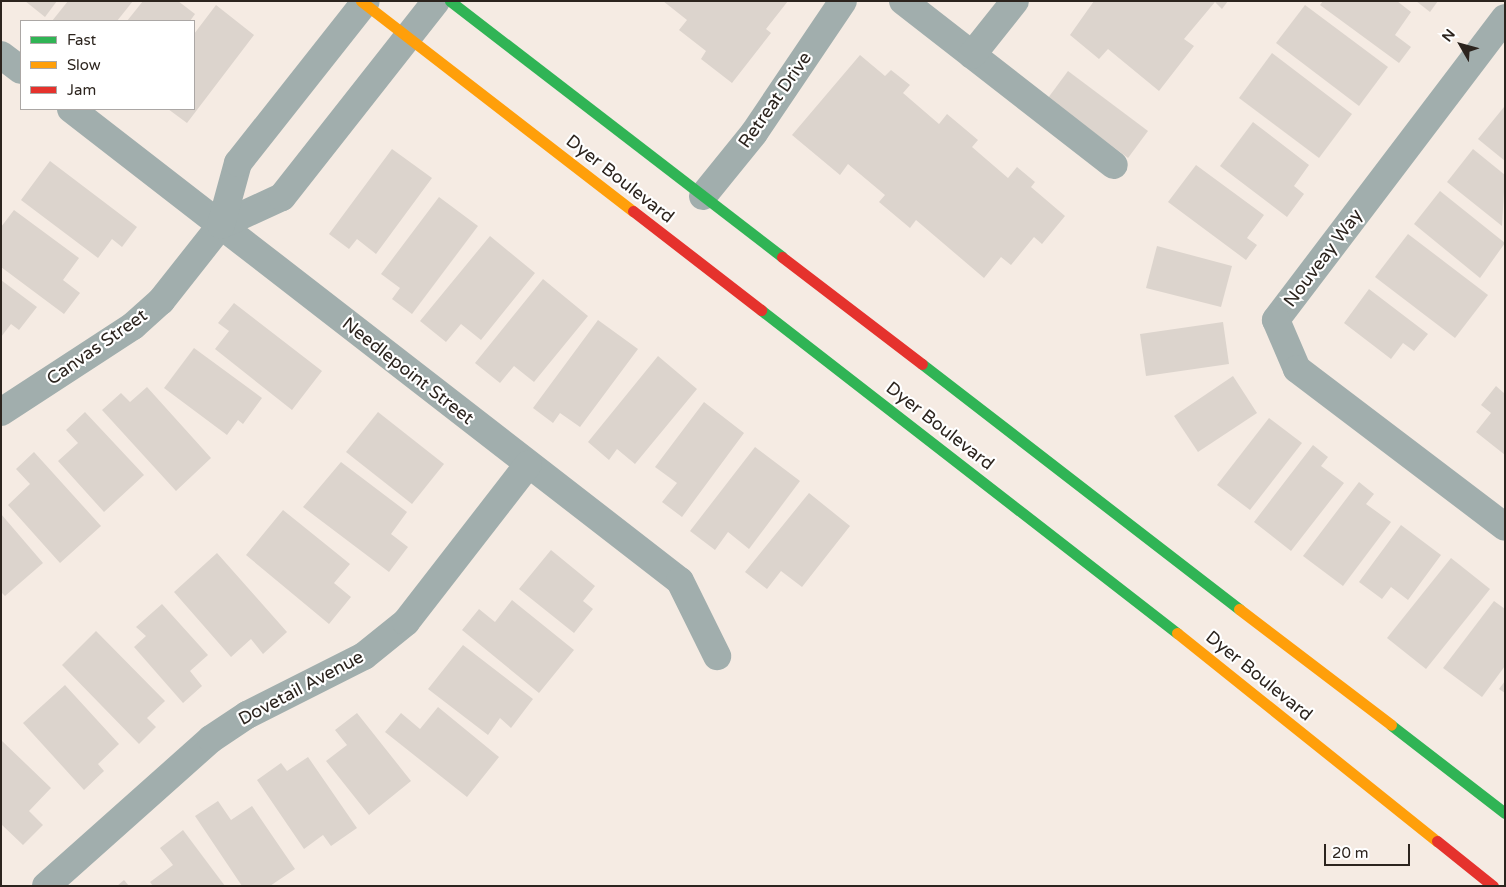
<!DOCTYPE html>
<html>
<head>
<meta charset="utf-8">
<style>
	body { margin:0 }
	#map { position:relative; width:1506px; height:887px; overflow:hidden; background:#f5ebe3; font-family:"Varela Round",sans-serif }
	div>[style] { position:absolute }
	.building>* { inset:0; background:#dcd4cd }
	.street>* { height:28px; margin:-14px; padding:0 14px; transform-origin:14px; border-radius:14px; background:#a1aead }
	.fast>* { height:11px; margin:-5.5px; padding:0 5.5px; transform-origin:5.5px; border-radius:5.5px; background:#30b455 }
	.slow>* { height:11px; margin:-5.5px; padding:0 5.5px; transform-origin:5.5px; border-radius:5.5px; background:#ff9f0a }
	.jam>* { height:11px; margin:-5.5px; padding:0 5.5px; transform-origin:5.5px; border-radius:5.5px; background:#e5322d }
	span { translate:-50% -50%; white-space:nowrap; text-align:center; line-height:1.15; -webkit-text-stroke:4.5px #fff; paint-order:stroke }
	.street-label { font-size:18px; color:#2c241e }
	.frame { position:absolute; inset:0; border:2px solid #2c241e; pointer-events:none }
	.legend { position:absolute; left:20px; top:20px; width:175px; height:90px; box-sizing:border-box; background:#fff; border:1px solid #aba7a5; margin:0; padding:6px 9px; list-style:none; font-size:15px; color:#2c241e }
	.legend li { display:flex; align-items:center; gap:10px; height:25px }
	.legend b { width:25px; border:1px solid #aba7a5 }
	.north { position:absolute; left:1436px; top:20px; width:50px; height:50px; -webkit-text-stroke:4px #fff; paint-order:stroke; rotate:308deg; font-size:14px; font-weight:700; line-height:20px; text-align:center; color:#2c241e }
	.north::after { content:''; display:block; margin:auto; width:18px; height:22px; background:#2c241e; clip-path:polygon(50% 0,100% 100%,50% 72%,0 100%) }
	.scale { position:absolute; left:1324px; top:844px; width:86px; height:22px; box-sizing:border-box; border:2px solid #2c241e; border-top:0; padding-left:6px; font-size:15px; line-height:18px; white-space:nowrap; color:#2c241e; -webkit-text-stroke:4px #fff; paint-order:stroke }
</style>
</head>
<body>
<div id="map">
	<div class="building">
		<div style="clip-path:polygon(25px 1px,57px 1px,45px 17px)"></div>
		<div style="clip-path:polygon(68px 1px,133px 1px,117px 21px,52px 21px)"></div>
		<div style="clip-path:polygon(143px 1px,178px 1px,195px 14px,190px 21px,127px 21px)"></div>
		<div style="clip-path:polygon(663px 1px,788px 1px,766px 29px,771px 33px,732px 83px,701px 59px,706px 51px,679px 30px,687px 20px)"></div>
		<div style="clip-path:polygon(1094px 1px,1228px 1px,1222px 9px,1215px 2px,1184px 39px,1194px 46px,1159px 91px,1108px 49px,1099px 59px,1070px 35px)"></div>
		<div style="clip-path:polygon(1323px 1px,1397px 1px,1411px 12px,1395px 35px,1411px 47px,1399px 63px,1320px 5px)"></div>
		<div style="clip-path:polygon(1416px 1px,1438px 1px,1430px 12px)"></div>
		<div style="clip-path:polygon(216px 5px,254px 35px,187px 123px,168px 109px,194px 109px,194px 34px)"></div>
		<div style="clip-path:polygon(1305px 5px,1388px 67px,1359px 106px,1276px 43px)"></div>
		<div style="clip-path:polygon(1272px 53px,1352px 114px,1319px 158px,1239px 98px)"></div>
		<div style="clip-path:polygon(860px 55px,885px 76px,891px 70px,910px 85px,903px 93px,939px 124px,947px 114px,978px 140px,972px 147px,1008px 178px,1017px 167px,1035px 182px,1031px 187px,1065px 216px,1042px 244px,1034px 237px,1011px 265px,1001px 257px,984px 278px,916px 220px,910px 228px,879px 202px,885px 195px,848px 164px,840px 175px,792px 135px)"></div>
		<div style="clip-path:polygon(1068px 71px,1148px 131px,1128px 158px,1048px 98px)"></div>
		<div style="clip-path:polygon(1504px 107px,1505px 108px,1505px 161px,1478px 139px)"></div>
		<div style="clip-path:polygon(1253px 122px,1309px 165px,1294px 186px,1304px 194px,1287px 217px,1220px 166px)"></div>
		<div style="clip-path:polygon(392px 149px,432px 178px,376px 254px,357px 239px,349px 249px,329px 234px)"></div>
		<div style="clip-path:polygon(1473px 149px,1505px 175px,1502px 226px,1447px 182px)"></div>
		<div style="clip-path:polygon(50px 161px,137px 227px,122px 247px,112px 239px,98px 258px,21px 200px)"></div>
		<div style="clip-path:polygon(1196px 165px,1264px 215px,1247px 238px,1257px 245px,1246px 260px,1168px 202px)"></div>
		<div style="clip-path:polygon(1440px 191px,1505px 243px,1480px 278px,1414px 224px)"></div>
		<div style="clip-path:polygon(439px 197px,478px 226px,412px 314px,392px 299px,400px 288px,381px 274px)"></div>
		<div style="clip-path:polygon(14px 210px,79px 258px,63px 280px,80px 293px,64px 314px,1px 267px,1px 227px)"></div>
		<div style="clip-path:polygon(1408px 234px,1488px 295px,1455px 338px,1375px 277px)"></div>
		<div style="clip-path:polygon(490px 236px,535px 273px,481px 340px,461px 324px,446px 342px,420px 321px)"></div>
		<div style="clip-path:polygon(1157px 246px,1232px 266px,1221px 307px,1146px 288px)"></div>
		<div style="clip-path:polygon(543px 279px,588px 316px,534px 382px,514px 366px,500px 383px,475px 363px)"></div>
		<div style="clip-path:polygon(1px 280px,37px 307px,19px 330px,11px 324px,1px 337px)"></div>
		<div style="clip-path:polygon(1369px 289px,1428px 334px,1414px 351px,1403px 343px,1391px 359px,1344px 323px)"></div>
		<div style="clip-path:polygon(234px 303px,322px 371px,292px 410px,215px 349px,229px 331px,218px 323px)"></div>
		<div style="clip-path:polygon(598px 320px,638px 349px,580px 427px,560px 413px,553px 423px,533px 408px)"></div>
		<div style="clip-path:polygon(1223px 322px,1229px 364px,1146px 376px,1140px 334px)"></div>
		<div style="clip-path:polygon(194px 348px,262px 398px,243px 424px,238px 420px,227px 435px,164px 388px)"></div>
		<div style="clip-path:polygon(658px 356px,697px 389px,635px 464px,617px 449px,609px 460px,588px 442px)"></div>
		<div style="clip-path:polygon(1233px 376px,1257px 413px,1198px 452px,1174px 416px)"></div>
		<div style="clip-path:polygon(1496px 386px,1505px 394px,1505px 455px,1476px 432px,1491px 413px,1481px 405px)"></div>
		<div style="clip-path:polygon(147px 387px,211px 458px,176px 491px,102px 410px,121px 393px,130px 402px)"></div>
		<div style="clip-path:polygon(704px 402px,744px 433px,682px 517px,662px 502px,677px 483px,655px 467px)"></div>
		<div style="clip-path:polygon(85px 412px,144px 475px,104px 512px,58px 461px,78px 443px,66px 430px)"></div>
		<div style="clip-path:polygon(378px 412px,444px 464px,412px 504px,346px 452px)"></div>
		<div style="clip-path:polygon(1269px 418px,1302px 443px,1250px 510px,1217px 485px)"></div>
		<div style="clip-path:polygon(1313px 445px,1328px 457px,1321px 466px,1344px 483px,1291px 551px,1254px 522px)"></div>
		<div style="clip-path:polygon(755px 447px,800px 481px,749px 549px,728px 532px,715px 550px,690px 531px)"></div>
		<div style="clip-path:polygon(34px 452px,101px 526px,60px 563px,8px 505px,30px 484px,16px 469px)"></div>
		<div style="clip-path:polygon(341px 462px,407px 512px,391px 534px,408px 547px,389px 572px,303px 507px)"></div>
		<div style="clip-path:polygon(1359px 482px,1374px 494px,1366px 504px,1391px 522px,1343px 586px,1303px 556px)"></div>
		<div style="clip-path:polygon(809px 493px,850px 526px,802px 587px,781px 571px,767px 589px,745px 572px)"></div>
		<div style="clip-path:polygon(283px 510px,350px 564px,334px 583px,351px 597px,329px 624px,246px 555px)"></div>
		<div style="clip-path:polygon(1px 514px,43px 563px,5px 596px,1px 592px)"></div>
		<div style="clip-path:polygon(1401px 525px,1441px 555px,1408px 600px,1391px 587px,1382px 599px,1359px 582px)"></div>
		<div style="clip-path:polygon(551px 550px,595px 586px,583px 601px,593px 609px,574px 633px,519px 589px)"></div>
		<div style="clip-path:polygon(217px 553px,287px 632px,263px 654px,251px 639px,231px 657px,174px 592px)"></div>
		<div style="clip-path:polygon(1451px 558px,1490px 589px,1426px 669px,1387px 638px)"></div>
		<div style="clip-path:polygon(512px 600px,574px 650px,539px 693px,462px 630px,479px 609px,495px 622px)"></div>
		<div style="clip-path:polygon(1494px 601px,1505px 609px,1505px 666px,1482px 697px,1443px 668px)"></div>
		<div style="clip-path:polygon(162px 604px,208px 655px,190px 671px,202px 686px,183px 703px,134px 647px,146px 636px,136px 627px)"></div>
		<div style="clip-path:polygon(96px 631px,165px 701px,147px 718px,156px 727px,139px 744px,62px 665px)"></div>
		<div style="clip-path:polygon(463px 645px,533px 699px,511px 728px,500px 718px,488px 735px,428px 689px)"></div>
		<div style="clip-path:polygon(1505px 681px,1505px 693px,1499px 689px)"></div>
		<div style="clip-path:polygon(65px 685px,119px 744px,98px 764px,104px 771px,84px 790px,23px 723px)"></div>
		<div style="clip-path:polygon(438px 707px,499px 757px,467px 797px,385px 732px,401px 713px,420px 729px)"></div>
		<div style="clip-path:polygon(357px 713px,411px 781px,369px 815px,326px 761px,347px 745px,335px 730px)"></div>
		<div style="clip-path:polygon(1px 740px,51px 788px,29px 811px,43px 825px,23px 845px,1px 824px)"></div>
		<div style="clip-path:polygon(308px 757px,357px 828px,331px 846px,323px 835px,304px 849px,257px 780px,281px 763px,287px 771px)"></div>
		<div style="clip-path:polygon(218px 801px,231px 820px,252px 806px,295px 869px,270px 886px,242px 886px,195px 816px)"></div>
		<div style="clip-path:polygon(183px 830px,225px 886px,153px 886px,150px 882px,173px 865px,160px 848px)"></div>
		<div style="clip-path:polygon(124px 880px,129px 886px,117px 886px)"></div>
	</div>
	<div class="street">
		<div style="left:903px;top:1px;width:267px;rotate:37.9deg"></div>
		<div style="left:1505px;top:18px;width:379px;rotate:127.2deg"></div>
		<div style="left:1276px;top:320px;width:53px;rotate:66.8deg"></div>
		<div style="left:1297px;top:369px;width:261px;rotate:37.2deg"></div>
		<div style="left:1px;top:55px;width:25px;rotate:37deg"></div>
		<div style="left:972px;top:55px;width:69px;rotate:-51.5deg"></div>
		<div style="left:71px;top:109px;width:770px;rotate:37.78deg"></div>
		<div style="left:680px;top:581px;width:84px;rotate:63.7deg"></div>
		<div style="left:703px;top:196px;width:81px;rotate:-51deg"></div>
		<div style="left:754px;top:133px;width:159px;rotate:-56deg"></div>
		<div style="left:221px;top:225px;width:67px;rotate:-24.7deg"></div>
		<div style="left:282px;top:197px;width:249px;rotate:-51.8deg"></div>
		<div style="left:1px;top:412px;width:158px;rotate:-33.1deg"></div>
		<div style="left:133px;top:326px;width:38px;rotate:-42deg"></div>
		<div style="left:161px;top:301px;width:97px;rotate:-51.7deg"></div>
		<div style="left:221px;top:225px;width:64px;rotate:-74.7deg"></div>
		<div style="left:238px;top:163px;width:206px;rotate:-51.7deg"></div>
		<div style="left:46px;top:886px;width:221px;rotate:-41.7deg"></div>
		<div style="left:211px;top:739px;width:43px;rotate:-33.7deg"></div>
		<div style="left:247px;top:715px;width:131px;rotate:-26.8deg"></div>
		<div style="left:364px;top:656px;width:54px;rotate:-39deg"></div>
		<div style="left:406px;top:622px;width:199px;rotate:-52.2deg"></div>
	</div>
	<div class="fast">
		<div style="left:450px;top:1px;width:419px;rotate:37.6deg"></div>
		<div style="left:761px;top:310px;width:527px;rotate:37.83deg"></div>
		<div style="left:922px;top:364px;width:401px;rotate:37.7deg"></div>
		<div style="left:1391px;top:725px;width:144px;rotate:37.7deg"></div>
	</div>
	<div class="slow">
		<div style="left:361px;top:1px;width:344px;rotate:37.7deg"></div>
		<div style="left:1239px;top:609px;width:191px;rotate:37.3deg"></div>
		<div style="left:1177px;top:633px;width:333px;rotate:38.7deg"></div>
	</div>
	<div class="jam">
		<div style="left:633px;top:211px;width:162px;rotate:37.7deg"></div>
		<div style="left:782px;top:257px;width:176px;rotate:37.4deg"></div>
		<div style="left:1437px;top:841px;width:72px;rotate:38.8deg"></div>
	</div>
	<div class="street-label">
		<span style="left:775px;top:100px;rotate:-55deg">Retreat Drive</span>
		<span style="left:620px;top:179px;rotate:38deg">Dyer Boulevard</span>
		<span style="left:1323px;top:258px;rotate:-53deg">Nouveay Way</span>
		<span style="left:97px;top:347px;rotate:-35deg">Canvas Street</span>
		<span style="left:408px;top:371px;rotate:38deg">Needlepoint Street</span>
		<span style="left:940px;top:426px;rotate:38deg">Dyer Boulevard</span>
		<span style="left:1259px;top:676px;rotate:39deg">Dyer Boulevard</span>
		<span style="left:301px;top:688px;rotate:-28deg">Dovetail Avenue</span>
	</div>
	<div class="frame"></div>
	<ul class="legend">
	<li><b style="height:6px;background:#30b455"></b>Fast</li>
	<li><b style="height:6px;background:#ff9f0a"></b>Slow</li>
	<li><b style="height:6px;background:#e5322d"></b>Jam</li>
	</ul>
	<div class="north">N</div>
	<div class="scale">20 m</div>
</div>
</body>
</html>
